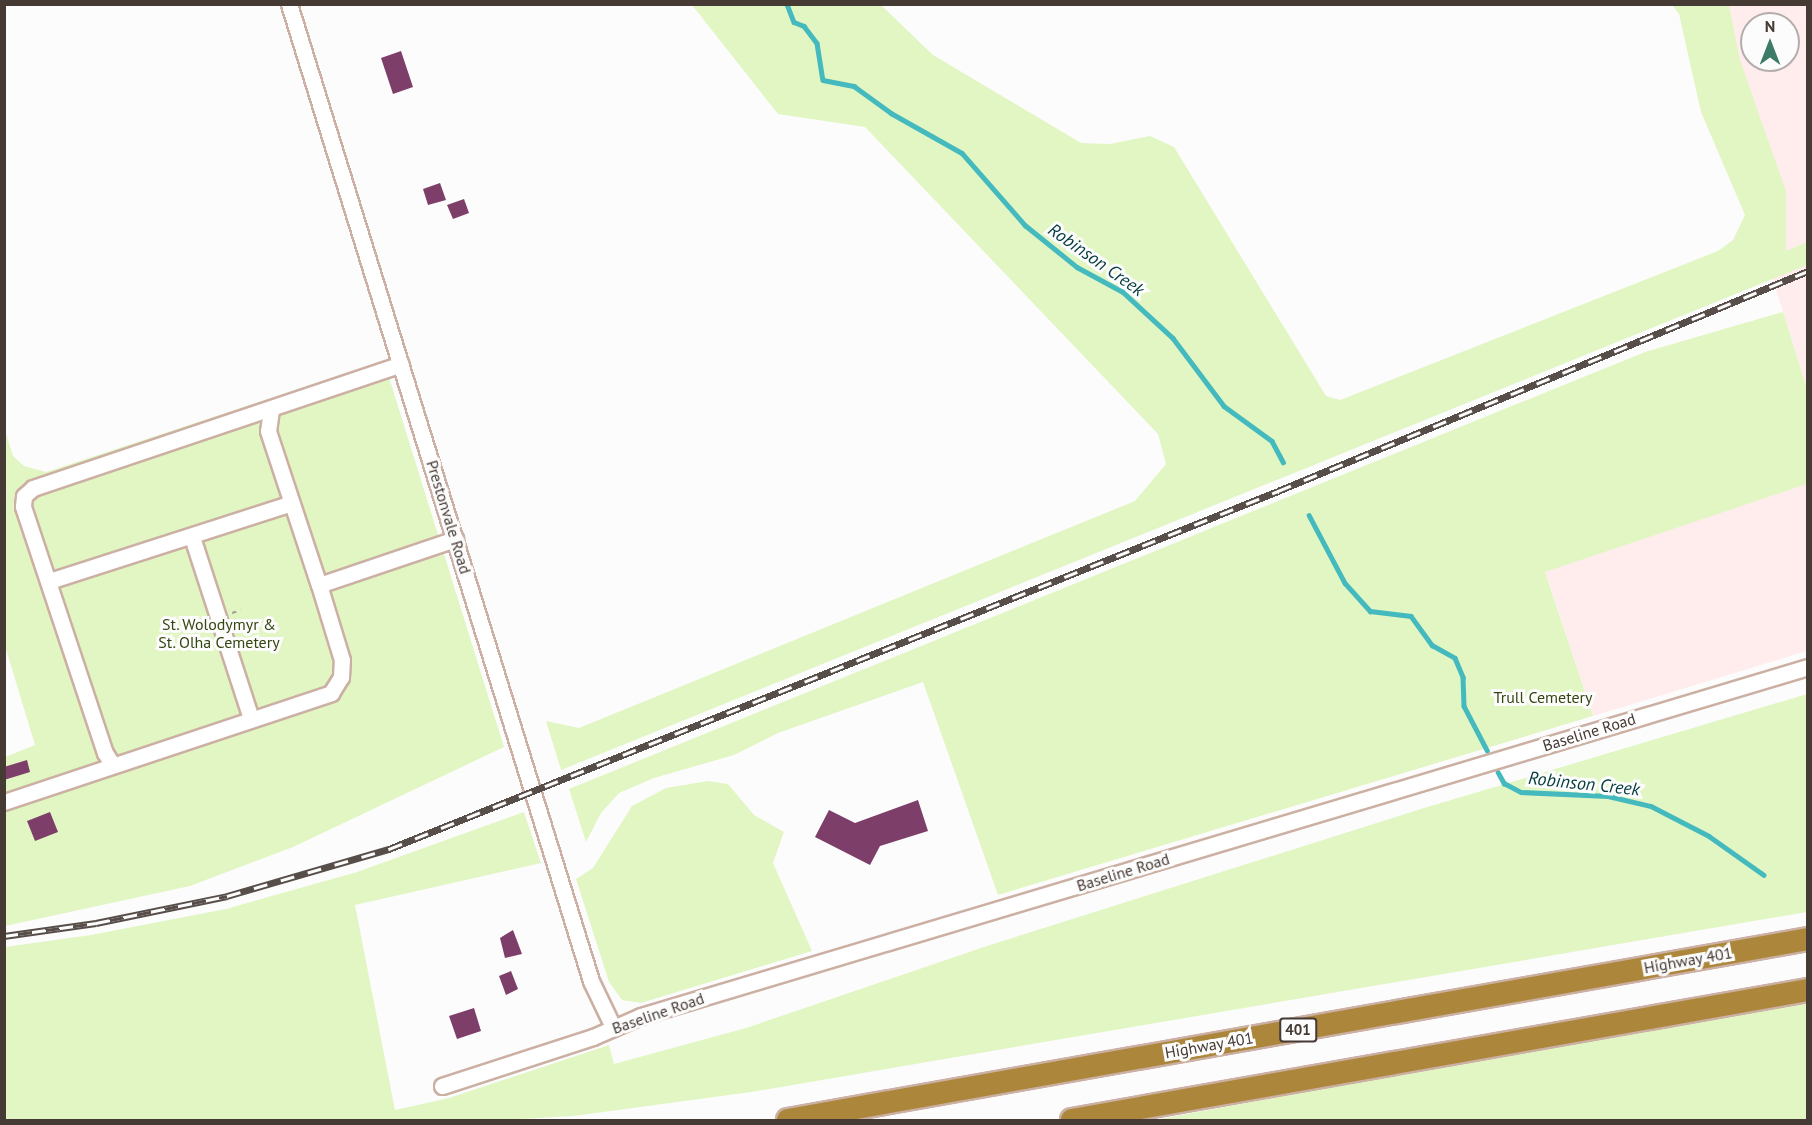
<!DOCTYPE html>
<html>
<head>
<meta charset="utf-8">
<style>
	body { margin:0 }
	#map { position:relative; width:1812px; height:1125px; overflow:hidden; background:#fcfcfc; font-family:"PT Sans",sans-serif }
	div>[style] { position:absolute }
	.industrial>* { inset:0; background:#feedec }
	.green>* { inset:0; background:#e2f6c4 }
	.stream>* { height:4.5px; margin:-2.25px; padding:0 2.25px; transform-origin:2.25px; border-radius:2.25px; background:#44b9be }
	.building>* { inset:0; background:#7d3f69 }
	.path>* { height:2px; margin-top:-1px; transform-origin:0; background:repeating-linear-gradient(90deg,#a59f9d 0 4.5px,transparent 0 9px) }
	.roads { filter:drop-shadow(2px 0 #cbb0a3) drop-shadow(-2px 0 #cbb0a3) drop-shadow(0 2px #cbb0a3) drop-shadow(0 -2px #cbb0a3) }
	.minor>* { height:15px; margin:-7.5px; padding:0 7.5px; transform-origin:7.5px; border-radius:7.5px; background:#fff }
	.highway>* { height:22px; margin:-11px; padding:0 11px; transform-origin:11px; border-radius:11px; background:#ab863b }
	.rail>* { height:7px; margin-top:-3.5px; transform-origin:0; background:repeating-linear-gradient(90deg,#fcfcfc 0 14px,#584e49 0 28px); box-sizing:border-box; border-block:2px solid #584e49 }
	span { translate:-50% -50%; white-space:nowrap; text-align:center; line-height:1.15; -webkit-text-stroke:6px #fcfcfc; paint-order:stroke }
	.shield-label span { padding:2px 4px; background:#fcfcfc; border:2px solid; border-radius:4px; -webkit-text-stroke-width:0 }
	.shield-label { font-size:15px; color:#453a34; font-weight:700 }
	.street-label { font-size:16px; color:#453a34 }
	.park-label { font-size:16px; color:#344610 }
	.water-label { font-size:18px; color:#043c3f; font-style:italic }
	.frame { position:absolute; inset:0; border:6px solid #453a34; pointer-events:none }
	.north { position:absolute; left:1740px; top:12px; width:60px; height:60px; box-sizing:border-box; background:#fcfcfc; border:2px solid #b3aeac; border-radius:50%; rotate:0deg; font-size:16px; font-weight:700; line-height:24px; text-align:center; color:#453a34 }
	.north::after { content:''; display:block; margin:auto; width:21px; height:27px; background:#3c7b67; clip-path:polygon(50% 0,100% 100%,50% 72%,0 100%) }
</style>
</head>
<body>
<div id="map">
	<div class="industrial">
		<div style="clip-path:polygon(evenodd,1695px 5px,1807px 5px,1807px 389px,1760px 238px,1695px 5px,1752px 24px,1788px 24px,1788px 60px,1752px 60px,1752px 24px)"></div>
		<div style="clip-path:polygon(1807px 438px,1807px 651px,1593px 716px,1529px 523px)"></div>
	</div>
	<div class="green">
		<div style="clip-path:polygon(692px 5px,881px 5px,933px 55px,1081px 143px,1110px 144px,1150px 136px,1174px 147px,1326px 396px,1340px 400px,1718px 251px,1733px 240px,1745px 215px,1701px 112px,1679px 14px,1672px 5px,1729px 5px,1740px 60px,1786px 191px,1786px 251px,1807px 242px,1807px 265px,561px 770px,546px 721px,579px 728px,1135px 501px,1166px 464px,1158px 434px,865px 127px,778px 114px)"></div>
		<div style="clip-path:polygon(1783px 312px,1807px 389px,1807px 484px,1545px 572px,1593px 716px,998px 895px,923px 682px,778px 733px,734px 755px,654px 778px,619px 793px,601px 813px,586px 842px,569px 789px,1645px 352px)"></div>
		<div style="clip-path:polygon(384px 361px,504px 747px,293px 847px,190px 886px,5px 926px,5px 757px,35px 745px,5px 646px,4px 427px,13px 456px,24px 466px,46px 472px)"></div>
		<div style="clip-path:polygon(1807px 694px,1807px 912px,751px 1092px,574px 1116px,502px 1120px,5px 1120px,5px 947px,91px 935px,226px 909px,357px 872px,524px 812px,541px 863px,355px 905px,395px 1110px,449px 1098px,609px 1045px,614px 1064px,746px 1028px,987px 946px,1424px 808px)"></div>
		<div style="clip-path:polygon(708px 781px,728px 784px,754px 815px,784px 832px,773px 863px,812px 951px,641px 1003px,622px 1000px,609px 982px,576px 879px,593px 868px,632px 806px,666px 788px)"></div>
		<div style="clip-path:polygon(1807px 1002px,1807px 1120px,1154px 1120px,1635px 1031px)"></div>
	</div>
	<div class="stream">
		<div style="left:787px;top:4px;width:19px;rotate:69deg"></div>
		<div style="left:794px;top:22px;width:11px;rotate:22deg"></div>
		<div style="left:804px;top:26px;width:21px;rotate:53deg"></div>
		<div style="left:817px;top:43px;width:37px;rotate:81deg"></div>
		<div style="left:823px;top:80px;width:32px;rotate:11deg"></div>
		<div style="left:854px;top:86px;width:46px;rotate:36.1deg"></div>
		<div style="left:891px;top:113px;width:81px;rotate:29.4deg"></div>
		<div style="left:962px;top:153px;width:96px;rotate:48.8deg"></div>
		<div style="left:1025px;top:225px;width:67px;rotate:38.9deg"></div>
		<div style="left:1077px;top:267px;width:52px;rotate:28.5deg"></div>
		<div style="left:1123px;top:292px;width:68px;rotate:42.6deg"></div>
		<div style="left:1173px;top:338px;width:85px;rotate:53.1deg"></div>
		<div style="left:1224px;top:406px;width:59px;rotate:36.1deg"></div>
		<div style="left:1272px;top:441px;width:24px;rotate:62deg"></div>
		<div style="left:1309px;top:515px;width:77px;rotate:62.1deg"></div>
		<div style="left:1345px;top:583px;width:38px;rotate:48deg"></div>
		<div style="left:1370px;top:611px;width:41px;rotate:7deg"></div>
		<div style="left:1411px;top:616px;width:36px;rotate:54deg"></div>
		<div style="left:1432px;top:645px;width:26px;rotate:29deg"></div>
		<div style="left:1455px;top:658px;width:21px;rotate:67deg"></div>
		<div style="left:1463px;top:677px;width:29px;rotate:88deg"></div>
		<div style="left:1464px;top:706px;width:50px;rotate:62.4deg"></div>
		<div style="left:1498px;top:772px;width:13px;rotate:61deg"></div>
		<div style="left:1504px;top:783px;width:19px;rotate:28deg"></div>
		<div style="left:1521px;top:792px;width:87px;rotate:2.6deg"></div>
		<div style="left:1608px;top:796px;width:44px;rotate:13.1deg"></div>
		<div style="left:1651px;top:806px;width:65px;rotate:27.3deg"></div>
		<div style="left:1709px;top:836px;width:67px;rotate:35.3deg"></div>
	</div>
	<div class="building">
		<div style="clip-path:polygon(401px 51px,413px 87px,393px 94px,381px 58px)"></div>
		<div style="clip-path:polygon(440px 183px,446px 200px,428px 205px,423px 189px)"></div>
		<div style="clip-path:polygon(464px 199px,469px 213px,453px 219px,447px 205px)"></div>
		<div style="clip-path:polygon(27px 760px,30px 772px,4px 780px,4px 767px)"></div>
		<div style="clip-path:polygon(918px 800px,928px 831px,880px 846px,870px 865px,815px 837px,829px 810px,855px 823px)"></div>
		<div style="clip-path:polygon(50px 812px,58px 832px,35px 841px,27px 821px)"></div>
		<div style="clip-path:polygon(513px 930px,522px 954px,505px 958px,500px 938px)"></div>
		<div style="clip-path:polygon(511px 971px,518px 989px,506px 995px,499px 976px)"></div>
		<div style="clip-path:polygon(474px 1008px,481px 1031px,457px 1039px,449px 1016px)"></div>
	</div>
	<div class="path">
		<div style="left:232px;top:613px;width:9px;rotate:-18deg"></div>
	</div>
	<div class="roads">
		<div class="minor">
			<div style="left:289px;top:4px;width:1023px;rotate:72.82deg"></div>
			<div style="left:591px;top:981px;width:51px;rotate:64.4deg"></div>
			<div style="left:271px;top:410px;width:21px;rotate:98deg"></div>
			<div style="left:268px;top:431px;width:162px;rotate:71.7deg"></div>
			<div style="left:192px;top:537px;width:191px;rotate:72deg"></div>
			<div style="left:49px;top:581px;width:252px;rotate:-17.8deg"></div>
			<div style="left:112px;top:764px;width:13px;rotate:-122deg"></div>
			<div style="left:105px;top:753px;width:260px;rotate:-108.4deg"></div>
			<div style="left:23px;top:506px;width:10px;rotate:-84deg"></div>
			<div style="left:24px;top:496px;width:12px;rotate:-42deg"></div>
			<div style="left:33px;top:488px;width:388px;rotate:-18.6deg"></div>
			<div style="left:4px;top:802px;width:345px;rotate:-18.4deg"></div>
			<div style="left:331px;top:693px;width:19px;rotate:-58deg"></div>
			<div style="left:341px;top:677px;width:17px;rotate:-87deg"></div>
			<div style="left:342px;top:660px;width:78px;rotate:-107deg"></div>
			<div style="left:319px;top:585px;width:144px;rotate:-18.7deg"></div>
			<div style="left:442px;top:1086px;width:159px;rotate:-18deg"></div>
			<div style="left:593px;top:1037px;width:52px;rotate:-23.6deg"></div>
			<div style="left:641px;top:1016px;width:1218px;rotate:-16.65deg"></div>
		</div>
		<div class="highway">
			<div style="left:788px;top:1120px;width:1036px;rotate:-10.06deg"></div>
			<div style="left:1072px;top:1120px;width:747px;rotate:-10.02deg"></div>
		</div>
	</div>
	<div class="rail">
		<div style="left:4px;top:936px;width:93px;rotate:-8deg"></div>
		<div style="left:96px;top:923px;width:134px;rotate:-11.6deg"></div>
		<div style="left:227px;top:896px;width:169px;rotate:-16.2deg"></div>
		<div style="left:389px;top:849px;width:958px;rotate:-21.93deg"></div>
		<div style="left:1278px;top:491px;width:574px;rotate:-22.54deg"></div>
	</div>
	<div class="shield-label">
		<span style="left:1298px;top:1030px">401</span>
	</div>
	<div class="street-label">
		<span style="left:449px;top:517px;rotate:73deg">Prestonvale Road</span>
		<span style="left:1589px;top:732px;rotate:-17deg">Baseline Road</span>
		<span style="left:1123px;top:872px;rotate:-17deg">Baseline Road</span>
		<span style="left:1688px;top:960px;rotate:-10deg">Highway 401</span>
		<span style="left:658px;top:1013px;rotate:-19deg">Baseline Road</span>
		<span style="left:1209px;top:1045px;rotate:-10deg">Highway 401</span>
	</div>
	<div class="park-label">
		<span style="left:219px;top:633px">St. Wolodymyr &amp;<br>St. Olha Cemetery</span>
		<span style="left:1543px;top:697px">Trull Cemetery</span>
	</div>
	<div class="water-label">
		<span style="left:1096px;top:260px;rotate:35deg">Robinson Creek</span>
		<span style="left:1584px;top:784px;rotate:6deg">Robinson Creek</span>
	</div>
	<div class="frame"></div>
	<div class="north">N</div>
</div>
</body>
</html>
